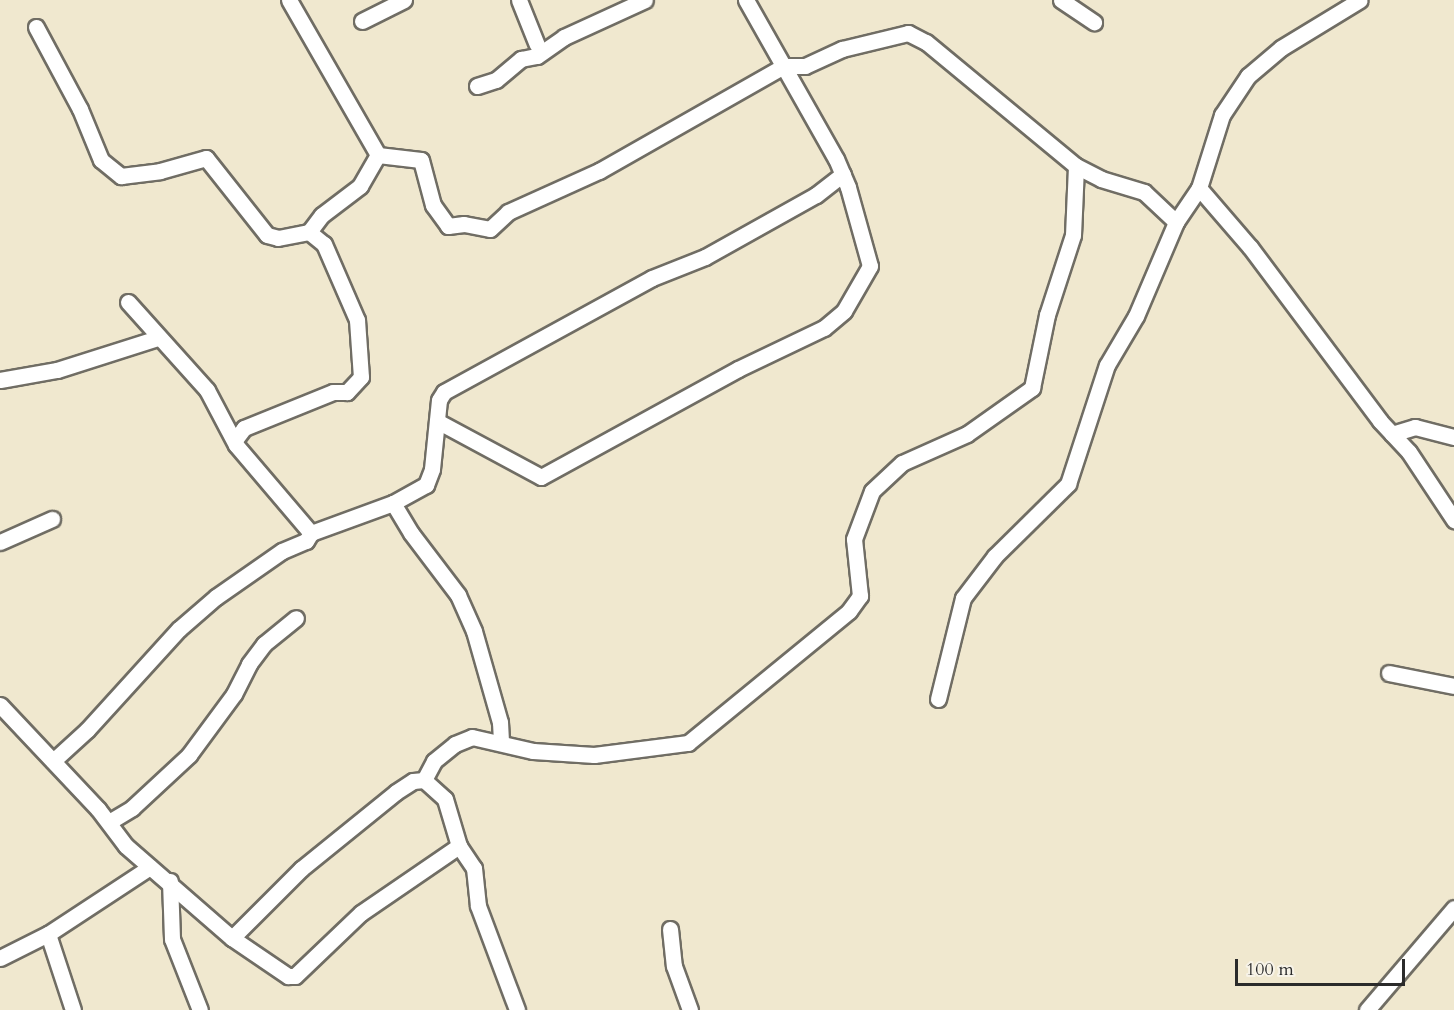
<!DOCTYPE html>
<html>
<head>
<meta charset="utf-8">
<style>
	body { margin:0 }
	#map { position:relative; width:1454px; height:1010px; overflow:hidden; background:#f0e8cf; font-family:Cardo,serif }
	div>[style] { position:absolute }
	.roads { filter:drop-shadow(2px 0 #706d64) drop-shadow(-2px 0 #706d64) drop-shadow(0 2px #706d64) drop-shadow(0 -2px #706d64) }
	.minor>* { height:15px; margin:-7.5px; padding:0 7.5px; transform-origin:7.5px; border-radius:7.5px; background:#fff }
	span { translate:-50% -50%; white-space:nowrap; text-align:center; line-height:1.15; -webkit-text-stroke:6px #f7f3e8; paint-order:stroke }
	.scale { position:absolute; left:1235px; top:959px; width:170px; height:27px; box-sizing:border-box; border:3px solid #2b2b2b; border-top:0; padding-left:8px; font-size:18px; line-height:21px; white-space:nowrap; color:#2b2b2b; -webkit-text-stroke:4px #f7f3e8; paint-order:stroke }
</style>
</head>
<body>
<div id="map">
	<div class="roads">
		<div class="minor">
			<div style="left:289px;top:0;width:179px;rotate:60.1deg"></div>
			<div style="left:378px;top:155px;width:43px;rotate:6.6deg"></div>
			<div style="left:421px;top:160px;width:47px;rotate:75.1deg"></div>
			<div style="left:433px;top:205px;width:26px;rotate:54deg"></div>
			<div style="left:448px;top:226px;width:16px;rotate:-7deg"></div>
			<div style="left:464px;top:224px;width:26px;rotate:11deg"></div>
			<div style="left:490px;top:229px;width:25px;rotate:-43deg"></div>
			<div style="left:508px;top:212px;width:100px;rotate:-24.3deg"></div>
			<div style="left:599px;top:171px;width:213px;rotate:-29.6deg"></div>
			<div style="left:784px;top:66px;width:21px"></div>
			<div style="left:805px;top:66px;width:41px;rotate:-24.7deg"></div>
			<div style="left:842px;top:49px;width:68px;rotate:-13.6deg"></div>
			<div style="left:908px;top:33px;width:20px;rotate:27deg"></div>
			<div style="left:926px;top:42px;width:195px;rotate:39.6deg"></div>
			<div style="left:1076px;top:166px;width:28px;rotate:27deg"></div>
			<div style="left:1101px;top:179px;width:45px;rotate:16.8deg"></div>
			<div style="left:1144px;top:192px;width:44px;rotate:43.2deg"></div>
			<div style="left:519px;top:0;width:48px;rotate:68.2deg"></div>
			<div style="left:1061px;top:0;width:40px;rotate:34deg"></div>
			<div style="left:362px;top:21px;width:47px;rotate:-26.6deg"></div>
			<div style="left:36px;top:27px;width:93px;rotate:61.8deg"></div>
			<div style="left:80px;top:109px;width:55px;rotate:67.6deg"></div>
			<div style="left:101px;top:160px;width:26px;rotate:39deg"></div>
			<div style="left:121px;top:176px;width:39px;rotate:-7deg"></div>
			<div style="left:160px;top:171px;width:48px;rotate:-15.8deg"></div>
			<div style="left:206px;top:158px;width:98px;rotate:51.6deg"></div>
			<div style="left:267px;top:235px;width:11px;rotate:15deg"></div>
			<div style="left:278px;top:238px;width:32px;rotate:-11deg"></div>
			<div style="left:309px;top:232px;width:19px;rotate:39deg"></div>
			<div style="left:324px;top:244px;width:83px;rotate:66.5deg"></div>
			<div style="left:357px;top:320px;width:57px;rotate:86deg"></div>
			<div style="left:361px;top:377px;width:21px;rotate:133deg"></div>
			<div style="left:347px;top:392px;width:14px;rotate:180deg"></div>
			<div style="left:333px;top:392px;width:96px;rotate:158deg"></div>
			<div style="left:244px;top:428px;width:15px;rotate:127deg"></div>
			<div style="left:477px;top:86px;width:20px;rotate:-18deg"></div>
			<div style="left:496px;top:80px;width:33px;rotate:-40deg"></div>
			<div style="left:521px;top:59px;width:16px;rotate:-11deg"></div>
			<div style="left:537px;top:56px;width:33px;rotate:-35deg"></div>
			<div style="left:564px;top:37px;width:89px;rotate:-24.6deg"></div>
			<div style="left:1199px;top:188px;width:78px;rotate:49.2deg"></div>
			<div style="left:1250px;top:247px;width:217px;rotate:53.2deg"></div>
			<div style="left:1380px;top:421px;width:42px;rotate:46.9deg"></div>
			<div style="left:1409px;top:452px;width:82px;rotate:56.5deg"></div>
			<div style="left:309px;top:232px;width:21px;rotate:-53deg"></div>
			<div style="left:322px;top:215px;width:48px;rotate:-37.3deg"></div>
			<div style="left:360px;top:186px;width:36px;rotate:-60deg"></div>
			<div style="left:128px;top:302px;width:118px;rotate:48.1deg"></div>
			<div style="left:207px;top:390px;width:62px;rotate:62.2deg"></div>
			<div style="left:236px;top:445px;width:116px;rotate:49.6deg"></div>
			<div style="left:0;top:380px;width:58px;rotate:-10deg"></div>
			<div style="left:57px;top:370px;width:106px;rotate:-17.6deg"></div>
			<div style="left:437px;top:421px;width:118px;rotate:28.3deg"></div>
			<div style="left:541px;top:477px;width:225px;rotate:-28.7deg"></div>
			<div style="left:738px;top:369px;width:95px;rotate:-25.5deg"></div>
			<div style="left:824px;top:328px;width:26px;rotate:-40deg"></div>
			<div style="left:844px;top:311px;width:52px;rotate:-60deg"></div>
			<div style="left:870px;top:266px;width:82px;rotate:-105.6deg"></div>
			<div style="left:848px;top:187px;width:30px;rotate:-113deg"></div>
			<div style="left:836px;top:159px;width:183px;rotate:-119.5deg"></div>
			<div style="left:1392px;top:434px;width:24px;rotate:-17deg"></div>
			<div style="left:1415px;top:427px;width:40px;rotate:14.4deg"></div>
			<div style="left:393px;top:503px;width:35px;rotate:59deg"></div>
			<div style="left:411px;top:533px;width:78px;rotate:52.8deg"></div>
			<div style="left:458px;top:595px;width:39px;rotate:66deg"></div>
			<div style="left:474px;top:631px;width:95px;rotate:74.1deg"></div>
			<div style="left:500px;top:722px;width:19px;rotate:87deg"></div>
			<div style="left:0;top:542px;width:57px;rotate:-23.9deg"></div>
			<div style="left:1389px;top:673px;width:66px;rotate:11.3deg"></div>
			<div style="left:938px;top:699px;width:104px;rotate:-76.1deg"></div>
			<div style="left:963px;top:598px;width:53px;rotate:-52.7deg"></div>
			<div style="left:995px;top:556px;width:103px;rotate:-44.6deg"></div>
			<div style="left:1068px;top:484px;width:125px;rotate:-71.9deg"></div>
			<div style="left:1107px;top:365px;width:57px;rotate:-59.4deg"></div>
			<div style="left:1136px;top:316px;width:102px;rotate:-66.9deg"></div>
			<div style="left:1176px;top:222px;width:41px;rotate:-55.9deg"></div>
			<div style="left:1199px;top:188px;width:77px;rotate:-72.5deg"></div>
			<div style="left:1222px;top:115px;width:47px;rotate:-56.3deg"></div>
			<div style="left:1248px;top:76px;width:43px;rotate:-40.3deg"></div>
			<div style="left:1281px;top:48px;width:92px;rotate:-31.3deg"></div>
			<div style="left:0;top:705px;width:143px;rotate:46.7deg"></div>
			<div style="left:98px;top:809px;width:46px;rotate:52.9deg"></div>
			<div style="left:126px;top:846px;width:140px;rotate:41deg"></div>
			<div style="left:232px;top:938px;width:68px;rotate:34.2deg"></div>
			<div style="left:288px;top:976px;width:7px"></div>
			<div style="left:295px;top:976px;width:91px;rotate:-43.7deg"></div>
			<div style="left:361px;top:913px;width:119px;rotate:-34.4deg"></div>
			<div style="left:53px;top:761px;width:46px;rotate:-42.4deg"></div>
			<div style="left:87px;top:730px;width:137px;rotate:-47.7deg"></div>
			<div style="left:179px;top:629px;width:49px;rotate:-40.9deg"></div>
			<div style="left:216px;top:597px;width:80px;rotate:-34.9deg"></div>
			<div style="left:282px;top:551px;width:26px;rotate:-23deg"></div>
			<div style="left:306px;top:541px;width:9px;rotate:-58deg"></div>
			<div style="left:311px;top:533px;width:87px;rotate:-20.1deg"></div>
			<div style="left:393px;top:503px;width:38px;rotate:-29deg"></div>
			<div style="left:426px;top:485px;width:17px;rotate:-69deg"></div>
			<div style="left:432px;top:469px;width:69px;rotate:-84.2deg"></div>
			<div style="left:439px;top:400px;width:9px;rotate:-58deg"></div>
			<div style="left:444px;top:392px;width:237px;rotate:-28.7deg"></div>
			<div style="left:652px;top:278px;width:57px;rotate:-21.6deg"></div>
			<div style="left:705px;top:257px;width:127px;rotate:-29.2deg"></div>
			<div style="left:816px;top:195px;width:34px;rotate:-38deg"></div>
			<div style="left:424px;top:780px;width:21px;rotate:-62deg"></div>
			<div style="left:434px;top:761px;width:27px;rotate:-39deg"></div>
			<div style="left:455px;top:744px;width:18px;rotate:-22deg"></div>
			<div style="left:472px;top:737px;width:63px;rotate:12.9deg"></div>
			<div style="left:533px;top:751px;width:61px;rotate:3.8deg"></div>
			<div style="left:594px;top:755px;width:95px;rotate:-7.3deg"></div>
			<div style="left:688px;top:743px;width:208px;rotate:-39.3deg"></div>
			<div style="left:849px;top:611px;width:19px;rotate:-54deg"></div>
			<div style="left:860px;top:596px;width:57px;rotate:-96deg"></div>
			<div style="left:854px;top:539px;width:51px;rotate:-69.4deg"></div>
			<div style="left:872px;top:491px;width:41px;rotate:-43deg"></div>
			<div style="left:902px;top:463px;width:71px;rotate:-24deg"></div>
			<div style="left:967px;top:434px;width:80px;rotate:-35.3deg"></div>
			<div style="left:1032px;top:388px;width:75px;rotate:-78.4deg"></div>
			<div style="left:1047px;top:315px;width:84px;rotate:-72deg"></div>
			<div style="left:1073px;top:235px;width:69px;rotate:-87.5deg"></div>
			<div style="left:109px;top:822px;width:27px;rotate:-31deg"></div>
			<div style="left:132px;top:808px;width:78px;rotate:-42.9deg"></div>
			<div style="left:189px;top:755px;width:76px;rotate:-53.6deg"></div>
			<div style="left:234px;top:694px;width:34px;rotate:-63deg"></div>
			<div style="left:249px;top:664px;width:25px;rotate:-53deg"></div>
			<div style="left:264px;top:644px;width:41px;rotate:-39.1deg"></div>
			<div style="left:170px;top:881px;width:58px;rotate:88deg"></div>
			<div style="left:172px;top:939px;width:76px;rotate:68.5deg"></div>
			<div style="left:670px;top:929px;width:37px;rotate:84deg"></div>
			<div style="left:674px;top:966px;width:47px;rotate:70deg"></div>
			<div style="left:48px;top:934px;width:80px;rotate:71.8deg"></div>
			<div style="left:232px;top:938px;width:98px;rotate:-45deg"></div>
			<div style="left:301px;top:869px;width:122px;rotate:-39deg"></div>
			<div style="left:396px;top:792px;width:20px;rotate:-33deg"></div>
			<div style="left:413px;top:781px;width:11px;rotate:-5deg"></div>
			<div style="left:424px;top:780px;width:28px;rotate:42deg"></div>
			<div style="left:445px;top:799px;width:49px;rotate:73.4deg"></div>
			<div style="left:459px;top:846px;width:27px;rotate:56deg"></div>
			<div style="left:474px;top:868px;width:38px;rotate:84deg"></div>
			<div style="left:478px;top:906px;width:111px;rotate:69.4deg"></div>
			<div style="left:0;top:958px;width:54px;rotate:-26.6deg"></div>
			<div style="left:48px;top:934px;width:122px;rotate:-33.3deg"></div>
			<div style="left:1367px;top:1010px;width:134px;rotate:-49.5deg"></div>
		</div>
	</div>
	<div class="scale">100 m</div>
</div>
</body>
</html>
